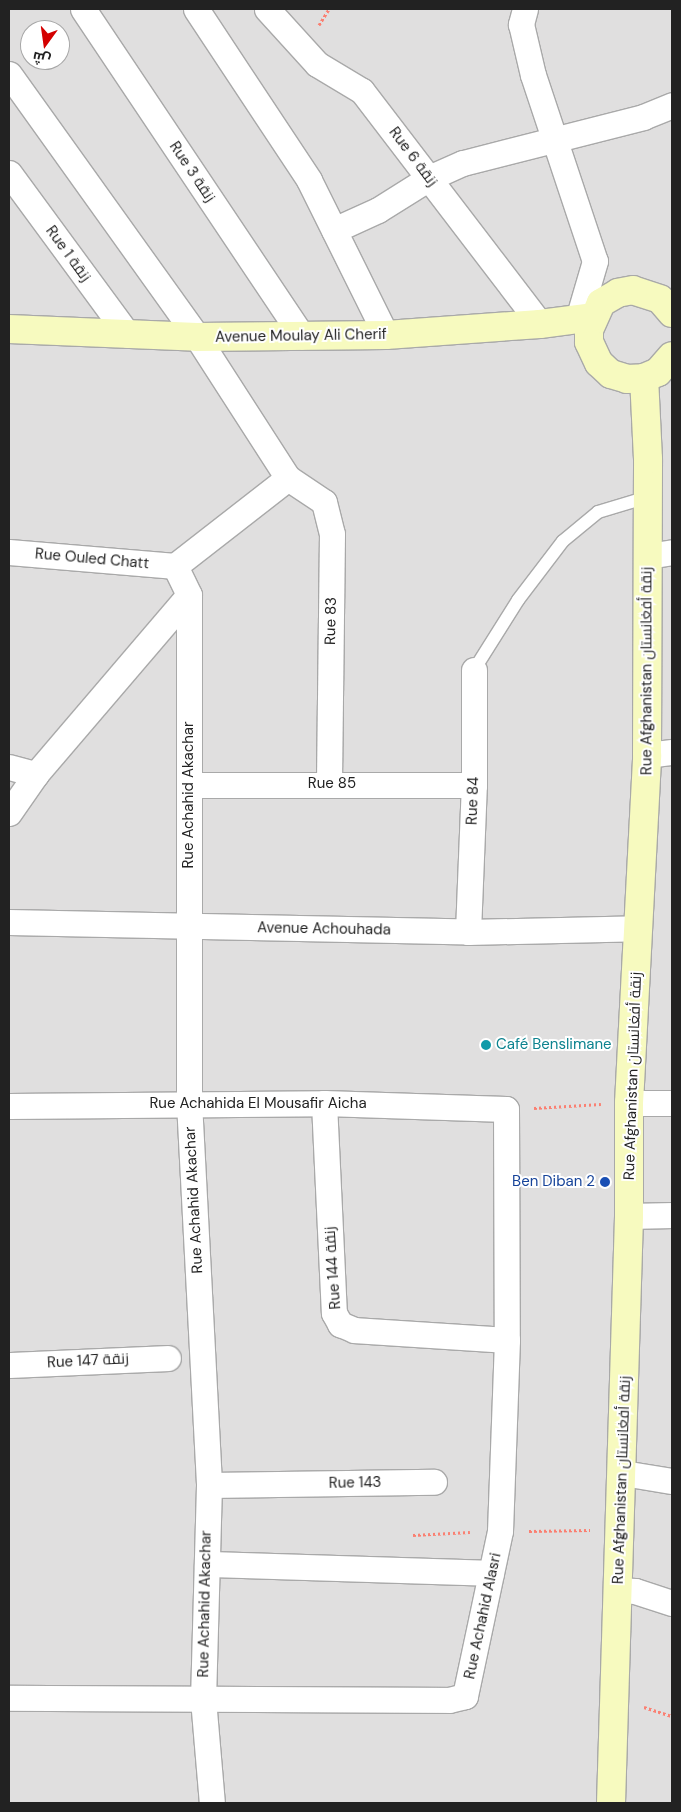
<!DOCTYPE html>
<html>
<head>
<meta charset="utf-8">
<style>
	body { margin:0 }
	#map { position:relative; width:681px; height:1812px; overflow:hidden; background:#f2efe9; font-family:"DM Sans",Cairo,sans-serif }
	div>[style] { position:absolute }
	.residential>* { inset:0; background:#e0dfdf }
	.path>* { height:3px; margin-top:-1.5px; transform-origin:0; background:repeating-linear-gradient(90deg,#fa8072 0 2.5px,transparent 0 5px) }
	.roads { filter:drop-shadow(1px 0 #a9a9a9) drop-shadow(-1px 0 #a9a9a9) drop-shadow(0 1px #a9a9a9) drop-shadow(0 -1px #a9a9a9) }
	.lane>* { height:12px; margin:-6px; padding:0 6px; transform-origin:6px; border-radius:6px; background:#fff }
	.street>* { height:25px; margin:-12.5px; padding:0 12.5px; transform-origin:12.5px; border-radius:12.5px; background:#fff }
	.secondary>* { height:28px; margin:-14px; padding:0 14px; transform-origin:14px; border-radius:14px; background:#f7fabf }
	.dots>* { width:14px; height:14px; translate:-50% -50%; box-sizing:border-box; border:2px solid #fff; border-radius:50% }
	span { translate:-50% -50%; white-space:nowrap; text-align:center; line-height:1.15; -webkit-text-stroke:4px #fff; paint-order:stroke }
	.street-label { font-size:15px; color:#222 }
	.culture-label { font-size:15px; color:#0d838f }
	.left { translate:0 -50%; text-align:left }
	.transit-label { font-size:15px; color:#164399 }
	.right { translate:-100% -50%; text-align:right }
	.frame { position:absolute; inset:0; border:10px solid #222; pointer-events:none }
	.north { position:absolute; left:20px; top:20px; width:50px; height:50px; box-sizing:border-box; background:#fff; border:1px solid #a7a7a7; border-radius:50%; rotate:194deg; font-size:14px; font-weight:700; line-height:20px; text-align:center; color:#222 }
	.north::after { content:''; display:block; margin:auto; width:18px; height:22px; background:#d40000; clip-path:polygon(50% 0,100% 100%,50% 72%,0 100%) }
</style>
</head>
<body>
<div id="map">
	<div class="residential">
		<div style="clip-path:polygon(evenodd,9px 9px,672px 9px,672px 1803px,9px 1803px,9px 9px,30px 30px,60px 30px,60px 60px,30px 60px,30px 30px)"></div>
	</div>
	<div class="path">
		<div style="left:319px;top:25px;width:19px;rotate:-58deg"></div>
		<div style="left:534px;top:1108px;width:67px;rotate:-3.4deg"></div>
		<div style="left:529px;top:1531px;width:61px;rotate:-0.9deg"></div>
		<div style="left:413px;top:1535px;width:57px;rotate:-3deg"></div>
		<div style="left:644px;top:1707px;width:29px;rotate:18deg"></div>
	</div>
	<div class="roads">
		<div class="lane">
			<div style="left:474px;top:670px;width:83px;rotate:-57.8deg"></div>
			<div style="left:518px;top:600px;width:74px;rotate:-52.7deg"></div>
			<div style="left:563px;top:541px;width:45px;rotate:-39.6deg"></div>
			<div style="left:598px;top:512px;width:52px;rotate:-16.7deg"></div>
		</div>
		<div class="street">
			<div style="left:83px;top:9px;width:394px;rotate:56.2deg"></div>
			<div style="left:196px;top:9px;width:205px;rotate:56.5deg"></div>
			<div style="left:309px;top:180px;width:173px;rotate:63.6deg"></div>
			<div style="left:267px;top:9px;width:74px;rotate:47.7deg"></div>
			<div style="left:317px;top:64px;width:52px;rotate:31deg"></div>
			<div style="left:362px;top:91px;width:293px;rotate:52.6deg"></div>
			<div style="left:525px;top:9px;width:16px;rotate:105deg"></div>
			<div style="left:521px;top:24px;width:52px;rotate:76.8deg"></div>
			<div style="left:533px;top:75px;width:196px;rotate:71.6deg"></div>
			<div style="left:595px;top:261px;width:60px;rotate:106.3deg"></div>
			<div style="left:9px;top:74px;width:323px;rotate:54.4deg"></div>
			<div style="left:197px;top:337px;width:168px;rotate:57.2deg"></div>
			<div style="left:288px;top:478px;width:43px;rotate:33.7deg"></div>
			<div style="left:324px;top:502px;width:33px;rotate:76deg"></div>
			<div style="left:332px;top:534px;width:250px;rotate:90.7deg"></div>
			<div style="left:9px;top:173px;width:201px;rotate:53.7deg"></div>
			<div style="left:334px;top:230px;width:48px;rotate:-24.4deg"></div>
			<div style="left:378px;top:210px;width:60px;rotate:-32.1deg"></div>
			<div style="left:429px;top:178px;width:37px;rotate:-24deg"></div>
			<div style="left:463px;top:163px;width:186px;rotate:-14.3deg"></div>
			<div style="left:643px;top:117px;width:31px;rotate:-22deg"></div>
			<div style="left:9px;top:552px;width:167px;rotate:4.8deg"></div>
			<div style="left:648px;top:556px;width:24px;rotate:-9deg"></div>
			<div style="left:175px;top:566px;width:32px;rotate:64deg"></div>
			<div style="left:189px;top:595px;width:507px;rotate:90deg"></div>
			<div style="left:189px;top:1102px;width:384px;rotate:87deg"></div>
			<div style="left:209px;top:1485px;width:214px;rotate:91.6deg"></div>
			<div style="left:203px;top:1699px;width:104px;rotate:85.1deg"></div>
			<div style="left:175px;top:566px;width:143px;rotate:-37.9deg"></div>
			<div style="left:647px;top:755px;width:25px;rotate:-7deg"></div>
			<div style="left:9px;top:767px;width:28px;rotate:15deg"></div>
			<div style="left:190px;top:785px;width:284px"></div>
			<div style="left:9px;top:813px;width:47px;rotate:-55.3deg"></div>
			<div style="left:36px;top:774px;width:235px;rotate:-49.5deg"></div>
			<div style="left:9px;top:922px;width:459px;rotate:1.2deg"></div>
			<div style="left:468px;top:932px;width:170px;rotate:-1.3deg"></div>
			<div style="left:468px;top:932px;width:147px;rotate:-87.7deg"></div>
			<div style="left:474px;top:785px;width:115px;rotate:-90deg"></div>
			<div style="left:324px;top:1103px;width:210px;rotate:87.3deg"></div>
			<div style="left:334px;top:1313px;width:13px;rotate:61deg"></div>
			<div style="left:340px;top:1324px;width:15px;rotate:23deg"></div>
			<div style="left:354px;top:1330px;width:153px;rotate:3.7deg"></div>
			<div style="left:629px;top:1103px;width:43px"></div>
			<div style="left:9px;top:1106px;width:315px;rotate:-0.5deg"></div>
			<div style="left:324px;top:1103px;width:182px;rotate:1.9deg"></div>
			<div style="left:506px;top:1109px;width:231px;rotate:89.8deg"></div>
			<div style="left:507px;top:1340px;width:191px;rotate:92.1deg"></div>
			<div style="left:500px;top:1531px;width:169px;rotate:102deg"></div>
			<div style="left:465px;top:1696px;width:16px;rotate:166deg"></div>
			<div style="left:449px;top:1700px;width:440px;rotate:-179.7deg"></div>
			<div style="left:629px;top:1216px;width:43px;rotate:-1.3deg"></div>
			<div style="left:9px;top:1365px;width:159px;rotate:-2.5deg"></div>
			<div style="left:623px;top:1473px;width:50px;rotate:9.3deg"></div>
			<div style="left:209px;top:1485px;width:225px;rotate:-0.8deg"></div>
			<div style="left:207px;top:1564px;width:284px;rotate:1.8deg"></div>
			<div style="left:618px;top:1590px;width:17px;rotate:3deg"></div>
			<div style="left:635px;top:1591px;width:39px;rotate:18deg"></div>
		</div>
		<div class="secondary">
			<div style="left:672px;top:313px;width:18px;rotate:-131deg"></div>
			<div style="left:660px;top:299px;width:28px;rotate:-162deg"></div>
			<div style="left:633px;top:290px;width:15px;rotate:169deg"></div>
			<div style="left:618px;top:293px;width:20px;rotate:150deg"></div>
			<div style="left:601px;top:303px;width:30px;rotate:114deg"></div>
			<div style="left:589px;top:330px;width:12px;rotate:90deg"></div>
			<div style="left:589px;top:342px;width:23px;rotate:65deg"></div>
			<div style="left:599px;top:363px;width:16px;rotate:43deg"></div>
			<div style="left:611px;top:374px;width:17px;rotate:17deg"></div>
			<div style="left:627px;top:379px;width:17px;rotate:-3deg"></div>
			<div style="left:644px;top:378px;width:15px;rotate:-23deg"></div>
			<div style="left:658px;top:372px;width:21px;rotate:-49deg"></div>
			<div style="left:9px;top:329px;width:188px;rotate:2.4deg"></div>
			<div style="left:197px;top:337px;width:189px;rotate:-0.6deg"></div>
			<div style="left:386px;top:335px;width:154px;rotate:-4.1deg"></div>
			<div style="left:540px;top:324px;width:53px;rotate:-7.5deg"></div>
			<div style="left:611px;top:1803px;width:587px;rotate:-88.24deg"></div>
			<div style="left:629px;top:1216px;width:113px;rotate:-90deg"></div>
			<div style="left:629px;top:1103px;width:348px;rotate:-87deg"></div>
			<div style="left:647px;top:755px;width:296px;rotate:-89.8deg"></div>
			<div style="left:648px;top:459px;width:81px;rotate:-92.8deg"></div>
		</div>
	</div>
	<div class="dots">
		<div style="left:486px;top:1045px;background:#0f9aa8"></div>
		<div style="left:605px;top:1182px;background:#1a4fb4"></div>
	</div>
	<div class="street-label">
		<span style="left:413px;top:157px;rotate:53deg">Rue 6 زنقة</span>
		<span style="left:192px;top:172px;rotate:56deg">Rue 3 زنقة</span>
		<span style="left:68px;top:254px;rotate:54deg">Rue 1 زنقة</span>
		<span style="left:301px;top:336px;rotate:-1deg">Avenue Moulay Ali Cherif</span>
		<span style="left:92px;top:559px;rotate:5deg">Rue Ouled Chatt</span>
		<span style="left:331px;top:621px;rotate:-89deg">Rue 83</span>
		<span style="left:647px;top:671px;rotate:-90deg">Rue Afghanistan زنقة أفغانستان</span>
		<span style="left:332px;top:784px">Rue 85</span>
		<span style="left:189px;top:795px;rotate:-90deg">Rue Achahid Akachar</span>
		<span style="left:473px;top:801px;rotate:-88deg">Rue 84</span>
		<span style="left:324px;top:929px;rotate:1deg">Avenue Achouhada</span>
		<span style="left:633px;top:1076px;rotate:-88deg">Rue Afghanistan زنقة أفغانستان</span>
		<span style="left:258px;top:1104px">Rue Achahida El Mousafir Aicha</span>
		<span style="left:194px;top:1200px;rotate:-93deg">Rue Achahid Akachar</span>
		<span style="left:333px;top:1268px;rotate:-94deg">Rue 144 زنقة</span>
		<span style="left:88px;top:1361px;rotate:-3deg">Rue 147 زنقة</span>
		<span style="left:622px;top:1480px;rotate:-88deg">Rue Afghanistan زنقة أفغانستان</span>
		<span style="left:355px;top:1483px;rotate:-1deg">Rue 143</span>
		<span style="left:205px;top:1604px;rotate:-89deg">Rue Achahid Akachar</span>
		<span style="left:483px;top:1616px;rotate:-78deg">Rue Achahid Alasri</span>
	</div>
	<div class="culture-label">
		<span class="left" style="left:496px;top:1045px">Café Benslimane</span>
	</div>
	<div class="transit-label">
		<span class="right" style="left:595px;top:1182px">Ben Diban 2</span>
	</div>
	<div class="frame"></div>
	<div class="north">ش</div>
</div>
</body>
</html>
